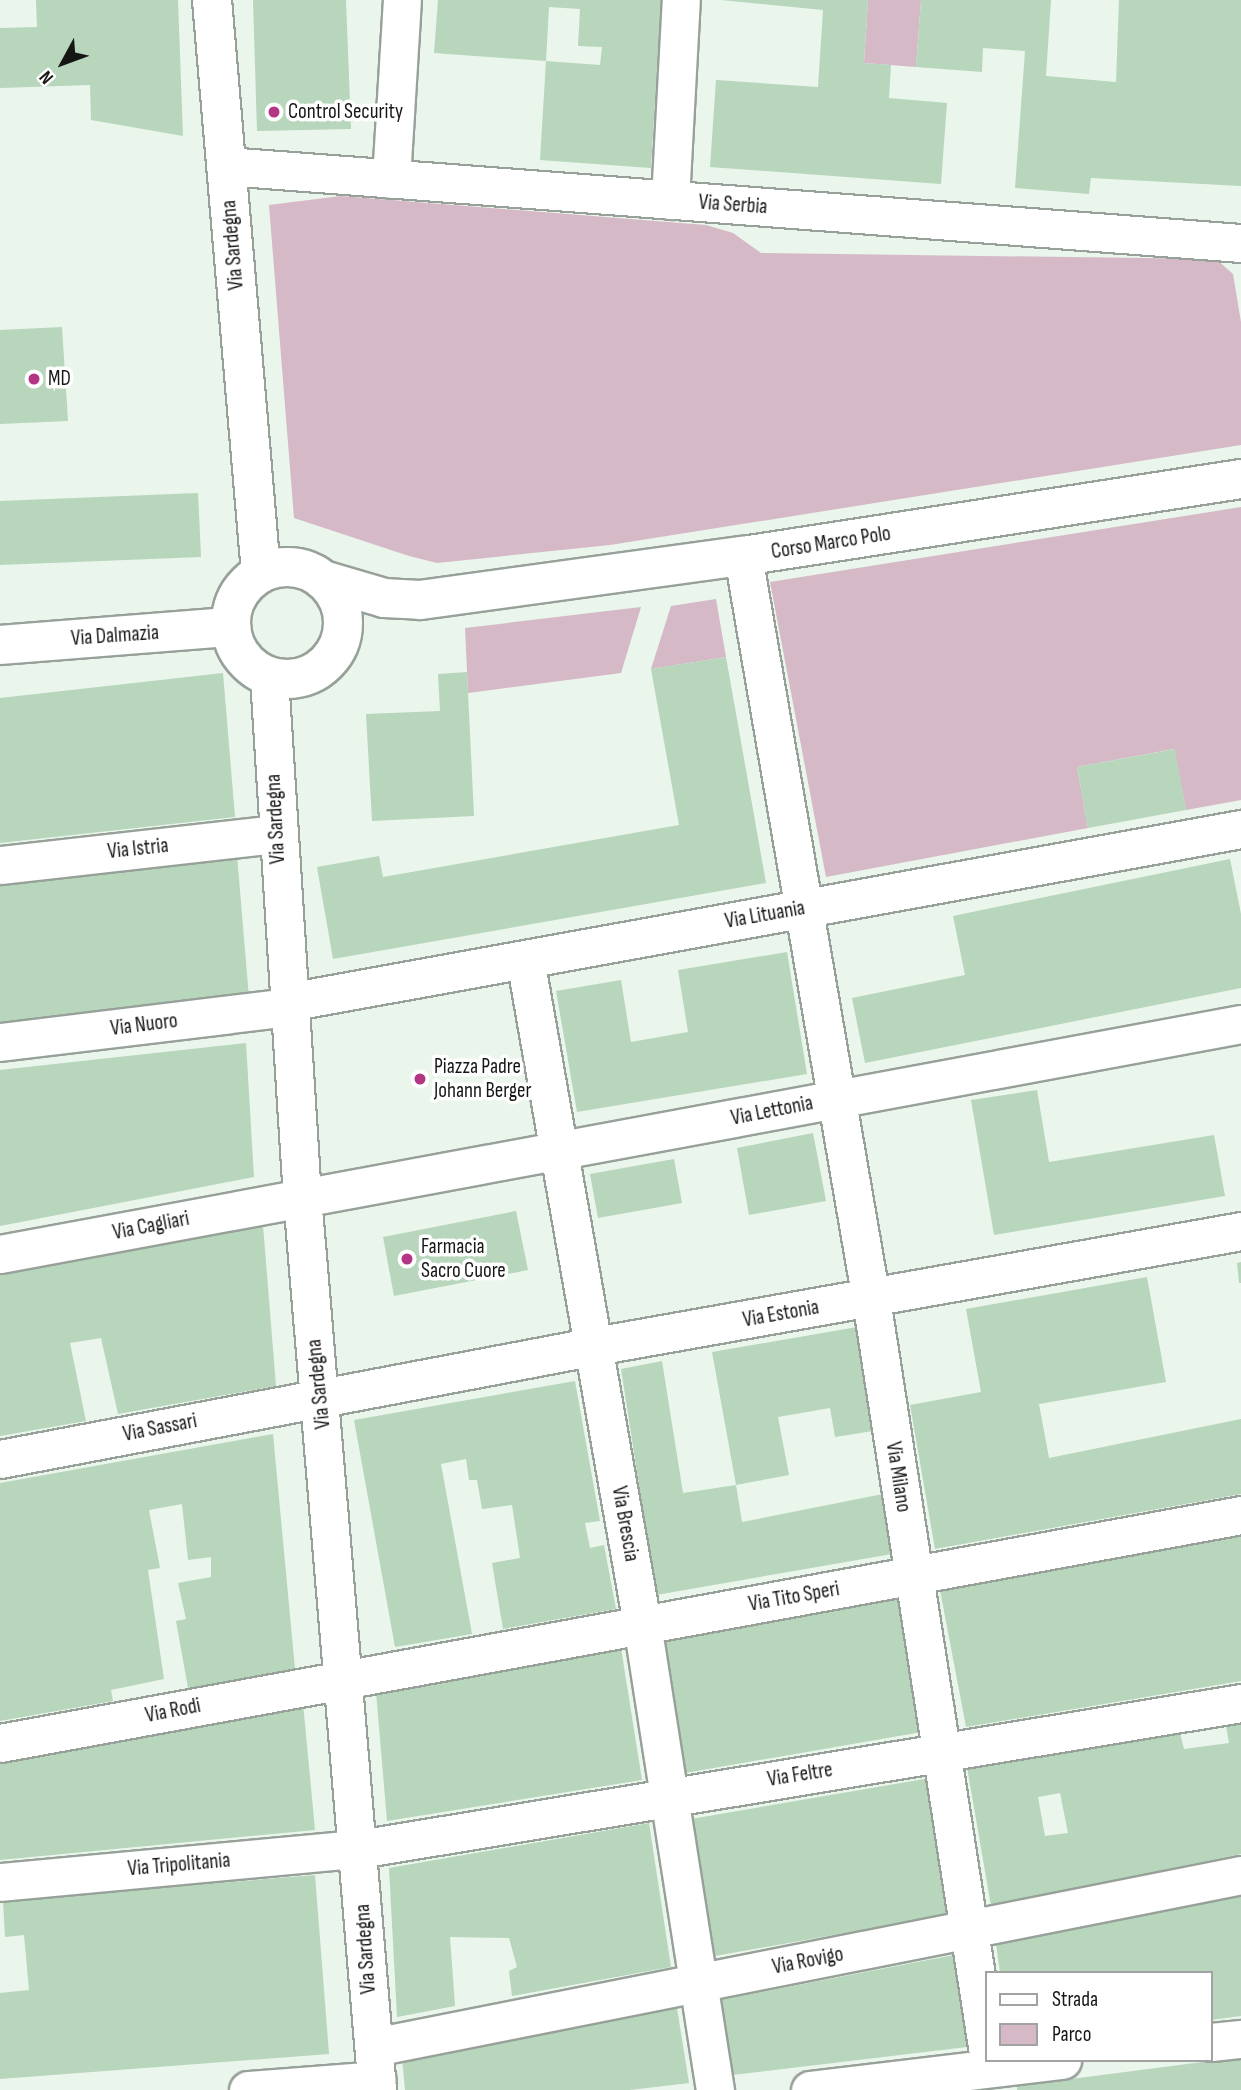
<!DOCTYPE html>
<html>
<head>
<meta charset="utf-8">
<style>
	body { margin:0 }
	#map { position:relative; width:1241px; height:2090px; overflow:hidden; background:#eaf5ec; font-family:"Sofia Sans Condensed",sans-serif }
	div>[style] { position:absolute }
	.green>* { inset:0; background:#d5b9c7 }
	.building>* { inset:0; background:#b7d6bc }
	.roads { filter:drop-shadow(2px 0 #97a199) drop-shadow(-2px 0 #97a199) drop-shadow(0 2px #97a199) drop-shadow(0 -2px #97a199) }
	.street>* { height:37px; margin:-18.5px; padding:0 18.5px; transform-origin:18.5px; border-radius:18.5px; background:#fff }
	.secondary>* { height:38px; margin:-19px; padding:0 19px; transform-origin:19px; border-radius:19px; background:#fff }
	.secondary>.ring { margin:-19px; padding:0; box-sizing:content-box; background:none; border:38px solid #fff; border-radius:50% }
	.dots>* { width:19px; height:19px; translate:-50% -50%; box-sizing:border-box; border:4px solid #fff; border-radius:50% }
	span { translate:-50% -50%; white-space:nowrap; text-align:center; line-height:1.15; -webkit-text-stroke:7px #fff; paint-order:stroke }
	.poi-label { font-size:21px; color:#141714 }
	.left { translate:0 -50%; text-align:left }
	.street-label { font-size:21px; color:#141714 }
	.legend { position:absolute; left:985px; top:1971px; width:228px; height:91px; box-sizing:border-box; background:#fff; border:2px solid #a1a2a1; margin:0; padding:9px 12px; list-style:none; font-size:21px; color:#141714 }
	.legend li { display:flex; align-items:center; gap:14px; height:35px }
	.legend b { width:35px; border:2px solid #a1a2a1 }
	.north { position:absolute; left:28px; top:28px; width:70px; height:70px; -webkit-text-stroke:5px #fff; paint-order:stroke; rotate:229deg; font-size:19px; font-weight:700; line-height:28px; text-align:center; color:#141714 }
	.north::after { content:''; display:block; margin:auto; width:24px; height:32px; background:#141714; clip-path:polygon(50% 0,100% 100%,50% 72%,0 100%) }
</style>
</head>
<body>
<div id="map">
	<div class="green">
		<div style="clip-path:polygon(868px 0,921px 0,916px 67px,864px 63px)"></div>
		<div style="clip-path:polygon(341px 196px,706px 225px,733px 233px,761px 253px,1216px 259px,1233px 274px,1241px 322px,1241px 445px,610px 545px,437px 563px,409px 556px,294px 518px,269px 205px)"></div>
		<div style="clip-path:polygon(1241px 507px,1241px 800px,1186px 810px,1174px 749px,1077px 767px,1088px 828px,826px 877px,770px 582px)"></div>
		<div style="clip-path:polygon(716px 599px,726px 657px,651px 669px,671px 606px)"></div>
		<div style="clip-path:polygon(641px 607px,621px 673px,468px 693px,465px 628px)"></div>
	</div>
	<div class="building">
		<div style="clip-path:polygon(36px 0,178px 0,183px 136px,91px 120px,90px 85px,0 88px,0 28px,37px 27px)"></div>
		<div style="clip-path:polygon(253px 0,346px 0,351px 129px,257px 131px)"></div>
		<div style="clip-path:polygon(438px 0,661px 0,651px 168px,540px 160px,546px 61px,600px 65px,602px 47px,578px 46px,580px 9px,549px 7px,546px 61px,434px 53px)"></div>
		<div style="clip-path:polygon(721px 0,868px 0,864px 63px,891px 65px,889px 98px,947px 103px,941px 184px,710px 167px,716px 80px,818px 87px,823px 10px)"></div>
		<div style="clip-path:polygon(921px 0,1051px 0,1046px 76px,1116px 82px,1119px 0,1241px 0,1241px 186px,1091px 178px,1089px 194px,1015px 188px,1025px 51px,983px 48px,982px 72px,916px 67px)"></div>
		<div style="clip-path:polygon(62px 327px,68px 421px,0 424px,0 330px)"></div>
		<div style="clip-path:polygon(198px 493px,201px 557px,0 565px,0 501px)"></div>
		<div style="clip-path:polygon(726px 657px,766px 883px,333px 959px,317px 867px,379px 856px,383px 877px,679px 825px,651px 669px)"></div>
		<div style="clip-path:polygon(467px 672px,474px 816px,372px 821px,366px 714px,440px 711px,438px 674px)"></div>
		<div style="clip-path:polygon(223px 673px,235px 817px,0 843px,0 698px)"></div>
		<div style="clip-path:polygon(1175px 749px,1186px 810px,1088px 828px,1077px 767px)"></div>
		<div style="clip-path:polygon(237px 855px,249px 998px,0 1027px,0 883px)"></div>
		<div style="clip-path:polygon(1230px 859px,1241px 914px,1241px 988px,865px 1063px,852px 998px,965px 975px,953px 916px)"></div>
		<div style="clip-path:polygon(787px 952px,807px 1074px,577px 1112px,556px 991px,621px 980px,631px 1042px,688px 1032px,678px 970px)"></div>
		<div style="clip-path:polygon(246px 1043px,254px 1177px,0 1226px,0 1070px)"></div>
		<div style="clip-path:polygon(1037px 1090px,1049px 1162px,1214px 1135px,1225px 1196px,994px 1235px,971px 1100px)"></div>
		<div style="clip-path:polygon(813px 1133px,826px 1201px,749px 1215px,737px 1148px)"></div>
		<div style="clip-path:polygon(674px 1159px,682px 1203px,598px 1218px,590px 1174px)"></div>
		<div style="clip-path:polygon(516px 1211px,528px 1270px,394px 1296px,383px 1237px)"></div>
		<div style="clip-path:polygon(263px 1225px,276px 1386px,118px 1414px,101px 1338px,70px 1343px,86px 1421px,0 1436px,0 1272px)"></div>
		<div style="clip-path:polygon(1241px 1262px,1241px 1283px,1239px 1283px,1237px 1263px)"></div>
		<div style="clip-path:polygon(1147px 1277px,1166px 1382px,1039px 1404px,1049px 1458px,1241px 1419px,1241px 1494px,935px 1549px,910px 1405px,981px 1392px,966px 1309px)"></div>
		<div style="clip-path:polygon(857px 1327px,873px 1431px,835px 1437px,830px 1408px,778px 1417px,789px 1475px,736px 1485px,742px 1522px,883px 1494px,892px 1554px,656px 1595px,621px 1369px,662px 1361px,683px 1493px,736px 1485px,712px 1352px)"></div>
		<div style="clip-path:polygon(575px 1381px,600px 1521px,585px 1523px,590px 1548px,604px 1545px,616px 1609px,503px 1629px,492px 1563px,520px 1558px,512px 1505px,482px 1509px,477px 1480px,469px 1480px,466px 1459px,441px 1464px,472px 1634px,395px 1647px,354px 1420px)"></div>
		<div style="clip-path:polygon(273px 1434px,295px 1669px,188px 1688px,176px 1621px,186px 1619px,178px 1583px,211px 1577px,211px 1557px,188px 1560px,182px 1504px,149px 1510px,160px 1568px,148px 1570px,164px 1679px,111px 1690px,113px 1701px,0 1721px,0 1483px)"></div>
		<div style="clip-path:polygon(1241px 1536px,1241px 1681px,966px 1727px,940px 1590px)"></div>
		<div style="clip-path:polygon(899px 1599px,922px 1732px,685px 1773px,661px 1639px)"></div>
		<div style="clip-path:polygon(621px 1648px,642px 1780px,387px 1821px,376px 1692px)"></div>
		<div style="clip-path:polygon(303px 1703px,315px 1830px,0 1860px,0 1760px)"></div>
		<div style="clip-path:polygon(evenodd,1241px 1724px,1241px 1854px,991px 1906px,967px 1767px,1180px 1733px,1184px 1749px,1229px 1743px,1226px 1726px,1241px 1724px,1060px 1793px,1068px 1833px,1045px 1836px,1038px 1797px,1060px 1793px)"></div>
		<div style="clip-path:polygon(930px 1778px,951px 1914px,715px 1956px,691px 1819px)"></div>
		<div style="clip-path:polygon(649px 1823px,671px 1967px,512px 1996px,509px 1971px,517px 1967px,509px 1938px,450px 1937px,455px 2006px,397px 2017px,389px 1868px)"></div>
		<div style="clip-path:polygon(315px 1875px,329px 2054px,0 2079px,0 1993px,29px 1990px,24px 1935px,5px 1937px,3px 1901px)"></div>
		<div style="clip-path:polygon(1241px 1894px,1241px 2016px,1211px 2020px,1211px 1973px,1000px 1973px,996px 1943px)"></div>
		<div style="clip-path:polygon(959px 1954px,967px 2047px,732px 2075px,720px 2000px)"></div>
		<div style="clip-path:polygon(677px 2008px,689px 2083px,630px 2090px,405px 2090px,402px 2058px)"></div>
		<div style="clip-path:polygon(1241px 2057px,1241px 2090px,1017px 2090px,1017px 2086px)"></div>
	</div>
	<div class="roads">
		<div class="street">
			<div style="left:226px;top:166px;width:1018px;rotate:4.34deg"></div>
			<div style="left:391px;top:179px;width:179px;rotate:-86.5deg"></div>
			<div style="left:670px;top:200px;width:200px;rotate:-86.9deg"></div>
			<div style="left:743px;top:556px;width:754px;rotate:80.23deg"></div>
			<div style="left:871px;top:1299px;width:757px;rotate:81.18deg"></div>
			<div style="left:269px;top:677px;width:521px;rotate:86.37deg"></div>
			<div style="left:302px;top:1197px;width:896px;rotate:85.2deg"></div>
			<div style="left:0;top:865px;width:278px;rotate:-6.4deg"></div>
			<div style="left:525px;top:959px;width:675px;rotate:80.02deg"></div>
			<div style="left:642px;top:1624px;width:472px;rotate:81.1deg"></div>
			<div style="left:288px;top:1002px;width:969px;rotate:-10.29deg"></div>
			<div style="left:0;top:1042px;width:290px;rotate:-6.9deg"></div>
			<div style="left:0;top:1254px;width:1262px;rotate:-10.5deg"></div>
			<div style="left:0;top:1459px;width:606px;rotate:-10.75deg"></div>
			<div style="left:595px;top:1346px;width:656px;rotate:-10.09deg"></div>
			<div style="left:0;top:1743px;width:1262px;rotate:-10.41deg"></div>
			<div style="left:0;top:1882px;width:361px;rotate:-5.3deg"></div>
			<div style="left:359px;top:1849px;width:894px;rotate:-9.4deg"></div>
			<div style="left:1211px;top:2042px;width:30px;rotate:-6deg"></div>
			<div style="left:374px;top:2047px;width:884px;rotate:-11.22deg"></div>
			<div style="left:248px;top:2090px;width:129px;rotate:-4.4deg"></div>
			<div style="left:810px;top:2090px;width:254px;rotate:-6.8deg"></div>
		</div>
		<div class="secondary">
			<div style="left:212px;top:0;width:575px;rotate:85.11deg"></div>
			<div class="ring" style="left:231px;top:567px;width:74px;height:74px"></div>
			<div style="left:323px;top:580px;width:64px;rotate:16.4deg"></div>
			<div style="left:384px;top:598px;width:36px;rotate:3deg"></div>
			<div style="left:420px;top:600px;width:326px;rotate:-7.8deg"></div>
			<div style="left:743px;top:556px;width:504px;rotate:-8.79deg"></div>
			<div style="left:0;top:645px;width:232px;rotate:-4.5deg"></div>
		</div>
	</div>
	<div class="dots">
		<div style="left:274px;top:112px;background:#b33583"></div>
		<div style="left:34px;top:379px;background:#b33583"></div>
		<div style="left:420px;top:1079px;background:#b33583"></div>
		<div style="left:407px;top:1259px;background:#b33583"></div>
	</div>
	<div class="poi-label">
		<span class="left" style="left:288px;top:112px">Control Security</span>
		<span class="left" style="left:48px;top:379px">MD</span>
		<span class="left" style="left:434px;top:1079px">Piazza Padre<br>Johann Berger</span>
		<span class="left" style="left:421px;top:1259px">Farmacia<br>Sacro Cuore</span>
	</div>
	<div class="street-label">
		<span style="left:733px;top:205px;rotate:4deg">Via Serbia</span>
		<span style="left:233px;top:245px;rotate:-95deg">Via Sardegna</span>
		<span style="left:831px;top:543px;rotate:-9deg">Corso Marco Polo</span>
		<span style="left:115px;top:636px;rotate:-4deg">Via Dalmazia</span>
		<span style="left:276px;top:819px;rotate:-93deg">Via Sardegna</span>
		<span style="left:138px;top:849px;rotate:-6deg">Via Istria</span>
		<span style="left:765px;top:915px;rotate:-10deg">Via Lituania</span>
		<span style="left:144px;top:1025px;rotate:-7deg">Via Nuoro</span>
		<span style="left:772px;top:1111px;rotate:-11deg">Via Lettonia</span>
		<span style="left:151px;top:1226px;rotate:-11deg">Via Cagliari</span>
		<span style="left:781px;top:1314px;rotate:-10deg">Via Estonia</span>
		<span style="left:319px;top:1384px;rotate:-96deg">Via Sardegna</span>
		<span style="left:160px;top:1428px;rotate:-11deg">Via Sassari</span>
		<span style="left:898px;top:1477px;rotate:81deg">Via Milano</span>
		<span style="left:625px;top:1524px;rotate:80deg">Via Brescia</span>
		<span style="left:794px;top:1597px;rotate:-10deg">Via Tito Speri</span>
		<span style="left:173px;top:1711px;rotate:-11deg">Via Rodi</span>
		<span style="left:800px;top:1775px;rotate:-9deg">Via Feltre</span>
		<span style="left:179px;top:1865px;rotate:-5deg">Via Tripolitania</span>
		<span style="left:366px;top:1949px;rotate:-94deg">Via Sardegna</span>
		<span style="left:808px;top:1961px;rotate:-11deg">Via Rovigo</span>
	</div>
	<ul class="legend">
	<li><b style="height:9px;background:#fff"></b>Strada</li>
	<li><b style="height:19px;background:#d5b9c7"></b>Parco</li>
	</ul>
	<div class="north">N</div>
</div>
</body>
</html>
